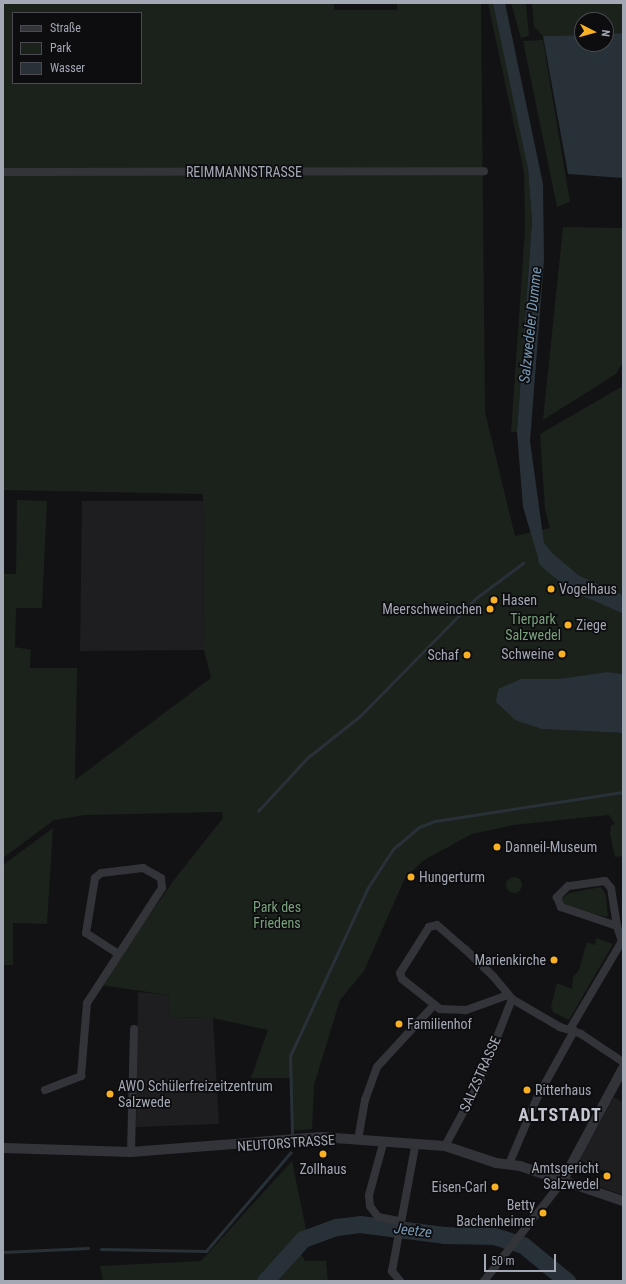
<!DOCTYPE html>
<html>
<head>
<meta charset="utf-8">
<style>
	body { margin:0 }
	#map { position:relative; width:626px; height:1284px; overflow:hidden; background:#121214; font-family:"Roboto Condensed",sans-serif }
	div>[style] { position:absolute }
	.built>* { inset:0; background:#1e1e21 }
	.green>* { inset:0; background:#1a221b }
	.round { border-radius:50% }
	.water>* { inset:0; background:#283138 }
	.stream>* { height:3px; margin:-1.5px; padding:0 1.5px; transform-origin:1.5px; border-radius:1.5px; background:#283138 }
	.river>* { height:17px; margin:-8.5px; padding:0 8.5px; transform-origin:8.5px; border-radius:8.5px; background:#283138 }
	.minor>* { height:8px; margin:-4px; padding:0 4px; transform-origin:4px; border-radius:4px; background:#333439 }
	.tertiary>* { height:10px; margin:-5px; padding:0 5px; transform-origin:5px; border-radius:5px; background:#333439 }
	.dots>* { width:11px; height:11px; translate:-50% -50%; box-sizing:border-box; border:2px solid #0d0d0f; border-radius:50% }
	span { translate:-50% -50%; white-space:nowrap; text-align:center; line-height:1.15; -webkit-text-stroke:3.5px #0d0d0f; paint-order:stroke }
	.street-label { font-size:14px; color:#a3a8b5 }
	.poi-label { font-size:14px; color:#a3a8b5 }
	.left { translate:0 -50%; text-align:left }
	.right { translate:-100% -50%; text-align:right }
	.park-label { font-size:14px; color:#79a17b }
	.water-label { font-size:15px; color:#7897b2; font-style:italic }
	.district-label { font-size:18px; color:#c4c7d1; font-weight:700; letter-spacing:1px }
	.frame { position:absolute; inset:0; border:4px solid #a3a8b5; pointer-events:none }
	.legend { position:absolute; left:12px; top:12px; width:130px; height:72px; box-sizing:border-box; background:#0d0d0f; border:1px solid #494b51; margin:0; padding:5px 7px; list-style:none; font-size:12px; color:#a3a8b5 }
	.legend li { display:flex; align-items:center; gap:8px; height:20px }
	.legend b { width:20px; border:1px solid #494b51 }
	.north { position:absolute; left:574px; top:12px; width:40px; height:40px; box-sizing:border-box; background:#0d0d0f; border:1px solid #494b51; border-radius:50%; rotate:96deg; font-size:11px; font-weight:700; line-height:16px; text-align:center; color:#a3a8b5 }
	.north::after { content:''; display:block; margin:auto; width:14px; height:18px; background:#f9b024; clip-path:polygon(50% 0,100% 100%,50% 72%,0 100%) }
	.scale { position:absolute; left:484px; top:1254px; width:72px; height:18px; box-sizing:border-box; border:2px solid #a3a8b5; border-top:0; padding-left:5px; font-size:12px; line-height:14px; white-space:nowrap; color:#a3a8b5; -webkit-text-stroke:3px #0d0d0f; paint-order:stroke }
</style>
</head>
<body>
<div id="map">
	<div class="built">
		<div style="clip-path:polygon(82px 501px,203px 501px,204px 650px,80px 651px)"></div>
		<div style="clip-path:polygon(138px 992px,168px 995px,170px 1017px,213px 1018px,219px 1124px,136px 1127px)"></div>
		<div style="clip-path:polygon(614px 1097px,623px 1103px,623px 1195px,597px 1186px,604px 1171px,579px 1160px)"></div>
	</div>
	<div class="green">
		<div style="clip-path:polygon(evenodd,3px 3px,334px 3px,334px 10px,397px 10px,397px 3px,481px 3px,485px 412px,515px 536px,550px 528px,545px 509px,540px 434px,623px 386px,623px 674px,607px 672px,558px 679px,521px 679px,542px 729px,623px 733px,623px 856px,615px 857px,610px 833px,611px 825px,615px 824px,609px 815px,513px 825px,472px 834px,424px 860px,405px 878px,364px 971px,340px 1000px,314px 1085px,312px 1129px,291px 1131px,291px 1078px,251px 1078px,268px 1030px,213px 1018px,170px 1017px,168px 995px,100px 985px,174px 880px,223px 818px,222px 812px,85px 815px,54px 820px,3px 858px,3px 574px,16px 574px,17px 500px,47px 501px,42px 608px,16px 608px,15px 647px,31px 650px,30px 668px,77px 668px,75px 780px,211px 678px,204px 650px,203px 494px,3px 490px,3px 3px,13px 13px,141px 13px,141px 83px,13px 83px,13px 13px)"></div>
		<div style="clip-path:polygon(488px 3px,493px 3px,517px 105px,528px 169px,532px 222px,517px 432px,511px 432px,525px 230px,524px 172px)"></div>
		<div style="clip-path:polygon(511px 3px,526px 3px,529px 36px,521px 38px)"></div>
		<div style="clip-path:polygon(532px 3px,623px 3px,623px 33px,606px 34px,606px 20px,582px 20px,582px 35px,543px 36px,534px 27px)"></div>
		<div style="clip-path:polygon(543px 40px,570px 202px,557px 207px,523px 41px)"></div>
		<div style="clip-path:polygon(563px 227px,623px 228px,623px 362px,616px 374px,543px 420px)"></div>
		<div style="clip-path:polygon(53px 828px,47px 924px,13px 923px,13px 965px,3px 965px,3px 865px)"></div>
		<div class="round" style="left:506px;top:877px;width:16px;height:16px"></div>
		<div style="clip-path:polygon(601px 887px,606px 895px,608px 917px,564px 908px,561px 899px,569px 893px)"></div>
		<div style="clip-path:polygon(596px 938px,613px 944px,569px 1020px,553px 1012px,551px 1006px,557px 983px,572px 989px,573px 977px,579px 970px,587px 942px,595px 945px)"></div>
		<div style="clip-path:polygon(292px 1161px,307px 1234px,259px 1281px,103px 1281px,100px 1266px,201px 1261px)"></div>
		<div style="clip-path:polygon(298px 1248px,305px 1261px,326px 1261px,328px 1281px,269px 1281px)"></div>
	</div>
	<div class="water">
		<div style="clip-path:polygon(493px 3px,505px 3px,543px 184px,544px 260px,530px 441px,544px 543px,562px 565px,562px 577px,538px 557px,523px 507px,517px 432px,532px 222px,528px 169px)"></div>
		<div style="clip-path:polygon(623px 33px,623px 178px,568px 174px,543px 36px,582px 35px,582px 44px,606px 44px,606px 34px)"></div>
		<div style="clip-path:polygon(607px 672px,623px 674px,623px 733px,542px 729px,515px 720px,496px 702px,498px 689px,521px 679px,558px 679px)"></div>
	</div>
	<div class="stream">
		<div style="left:258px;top:811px;width:72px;rotate:-47.2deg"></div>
		<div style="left:307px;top:758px;width:68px;rotate:-38.4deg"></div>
		<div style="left:360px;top:716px;width:165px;rotate:-45.5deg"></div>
		<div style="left:476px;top:598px;width:59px;rotate:-36.7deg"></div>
		<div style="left:292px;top:1133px;width:77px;rotate:-91.5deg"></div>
		<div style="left:290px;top:1056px;width:184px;rotate:-65.2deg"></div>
		<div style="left:367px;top:889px;width:48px;rotate:-57deg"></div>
		<div style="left:393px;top:849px;width:34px;rotate:-40deg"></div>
		<div style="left:419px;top:827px;width:17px;rotate:-21deg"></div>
		<div style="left:435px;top:821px;width:190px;rotate:-8.8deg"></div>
		<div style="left:101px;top:1249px;width:105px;rotate:1.1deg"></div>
		<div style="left:206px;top:1251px;width:130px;rotate:-49.4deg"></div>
		<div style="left:3px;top:1252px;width:85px;rotate:-2.7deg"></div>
	</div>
	<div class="river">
		<div style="left:546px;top:559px;width:38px;rotate:40deg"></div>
		<div style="left:575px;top:583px;width:52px;rotate:23.6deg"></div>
		<div style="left:265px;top:1281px;width:57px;rotate:-47.9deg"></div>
		<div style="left:303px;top:1239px;width:35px;rotate:-20deg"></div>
		<div style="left:336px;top:1227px;width:24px;rotate:-7deg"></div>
		<div style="left:360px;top:1224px;width:86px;rotate:7.4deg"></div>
		<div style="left:445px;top:1235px;width:49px;rotate:1.2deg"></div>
		<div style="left:494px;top:1236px;width:30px;rotate:17deg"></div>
		<div style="left:523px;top:1245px;width:57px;rotate:39.3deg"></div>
	</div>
	<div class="minor">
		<div style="left:3px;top:172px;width:481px;rotate:-0.1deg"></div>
		<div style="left:617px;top:926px;width:38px;rotate:-99deg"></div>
		<div style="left:611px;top:888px;width:9px;rotate:-131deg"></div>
		<div style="left:605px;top:881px;width:37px;rotate:172deg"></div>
		<div style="left:568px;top:886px;width:16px;rotate:135deg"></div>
		<div style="left:557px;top:897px;width:11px;rotate:68deg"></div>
		<div style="left:561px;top:907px;width:59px;rotate:18.7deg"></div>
		<div style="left:617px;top:926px;width:16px;rotate:72deg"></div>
		<div style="left:508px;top:995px;width:45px;rotate:160.3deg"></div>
		<div style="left:466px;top:1010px;width:26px;rotate:-178deg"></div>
		<div style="left:440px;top:1009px;width:48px;rotate:-141.7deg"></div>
		<div style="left:402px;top:979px;width:6px;rotate:-108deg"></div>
		<div style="left:400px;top:973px;width:54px;rotate:-57.8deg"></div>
		<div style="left:429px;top:927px;width:8px;rotate:-14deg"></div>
		<div style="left:437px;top:925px;width:37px;rotate:41deg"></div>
		<div style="left:465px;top:949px;width:39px;rotate:44deg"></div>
		<div style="left:493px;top:976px;width:30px;rotate:50deg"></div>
		<div style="left:512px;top:999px;width:56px;rotate:30.3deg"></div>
		<div style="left:560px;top:1027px;width:22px;rotate:18deg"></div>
		<div style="left:581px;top:1034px;width:50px;rotate:33.7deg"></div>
		<div style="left:570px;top:1029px;width:102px;rotate:-59.4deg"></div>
		<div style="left:45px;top:1090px;width:39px;rotate:-21deg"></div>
		<div style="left:81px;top:1076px;width:73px;rotate:-85.3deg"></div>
		<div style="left:87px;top:1003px;width:137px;rotate:-56.9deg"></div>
		<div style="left:162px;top:888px;width:10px;rotate:-96deg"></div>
		<div style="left:161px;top:878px;width:21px;rotate:-151deg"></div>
		<div style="left:143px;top:868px;width:42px;rotate:173.2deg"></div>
		<div style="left:101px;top:873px;width:8px;rotate:140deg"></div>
		<div style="left:95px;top:878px;width:56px;rotate:99.3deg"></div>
		<div style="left:86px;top:933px;width:38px;rotate:33deg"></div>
		<div style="left:358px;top:1140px;width:41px;rotate:-80.1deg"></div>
		<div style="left:365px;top:1100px;width:35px;rotate:-70deg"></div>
		<div style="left:377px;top:1067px;width:83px;rotate:-47.4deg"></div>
		<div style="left:383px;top:1144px;width:53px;rotate:105.4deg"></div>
		<div style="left:369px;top:1195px;width:11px;rotate:85deg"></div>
		<div style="left:370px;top:1206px;width:14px;rotate:54deg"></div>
		<div style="left:378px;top:1217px;width:21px;rotate:11deg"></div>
		<div style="left:445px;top:1146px;width:74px;rotate:-61.7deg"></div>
		<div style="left:480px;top:1081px;width:88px;rotate:-68.7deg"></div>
		<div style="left:131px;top:1152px;width:123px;rotate:-88.6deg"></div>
		<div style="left:509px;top:1164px;width:72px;rotate:-67deg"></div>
		<div style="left:537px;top:1098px;width:77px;rotate:-61.1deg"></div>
		<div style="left:400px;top:1281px;width:13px;rotate:-129deg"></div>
		<div style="left:392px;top:1271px;width:126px;rotate:-79.5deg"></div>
		<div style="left:484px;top:1281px;width:126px;rotate:-51.8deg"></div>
	</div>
	<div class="tertiary">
		<div style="left:3px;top:1148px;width:128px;rotate:1.8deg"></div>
		<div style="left:131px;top:1152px;width:191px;rotate:-4.5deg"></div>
		<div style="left:321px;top:1137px;width:124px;rotate:4.2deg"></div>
		<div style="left:445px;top:1146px;width:54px;rotate:18.4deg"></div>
		<div style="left:496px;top:1163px;width:24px;rotate:7deg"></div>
		<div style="left:520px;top:1166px;width:109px;rotate:18.8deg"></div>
		<div style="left:562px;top:1182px;width:129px;rotate:-61.8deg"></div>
	</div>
	<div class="dots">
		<div style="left:551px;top:589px;background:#f9b024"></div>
		<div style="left:494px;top:600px;background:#f9b024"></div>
		<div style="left:490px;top:609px;background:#f9b024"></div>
		<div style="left:568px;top:625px;background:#f9b024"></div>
		<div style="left:562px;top:654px;background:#f9b024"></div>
		<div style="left:467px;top:655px;background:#f9b024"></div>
		<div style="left:497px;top:847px;background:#f9b024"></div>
		<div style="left:411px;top:877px;background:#f9b024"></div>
		<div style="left:554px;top:960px;background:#f9b024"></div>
		<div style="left:399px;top:1024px;background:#f9b024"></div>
		<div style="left:527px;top:1090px;background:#f9b024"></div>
		<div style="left:110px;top:1094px;background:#f9b024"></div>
		<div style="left:323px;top:1154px;background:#f9b024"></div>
		<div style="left:607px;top:1176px;background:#f9b024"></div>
		<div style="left:495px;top:1187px;background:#f9b024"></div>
		<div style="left:543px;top:1213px;background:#f9b024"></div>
	</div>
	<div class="street-label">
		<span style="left:244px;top:172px">REIMMANNSTRASSE</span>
		<span style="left:480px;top:1074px;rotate:-66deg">SALZSTRASSE</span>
		<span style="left:286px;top:1143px;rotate:-4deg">NEUTORSTRASSE</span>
	</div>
	<div class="poi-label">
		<span class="left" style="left:559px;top:589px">Vogelhaus</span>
		<span class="left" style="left:502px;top:600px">Hasen</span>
		<span class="right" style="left:482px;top:609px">Meerschweinchen</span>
		<span class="left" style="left:576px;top:625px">Ziege</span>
		<span class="right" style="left:554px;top:654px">Schweine</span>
		<span class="right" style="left:459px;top:655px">Schaf</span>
		<span class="left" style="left:505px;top:847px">Danneil-Museum</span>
		<span class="left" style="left:419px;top:877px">Hungerturm</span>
		<span class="right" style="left:546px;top:960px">Marienkirche</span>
		<span class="left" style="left:407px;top:1024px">Familienhof</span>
		<span class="left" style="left:118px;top:1094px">AWO Schülerfreizeitzentrum<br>Salzwede</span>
		<span class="left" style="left:535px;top:1090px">Ritterhaus</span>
		<span class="right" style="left:599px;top:1176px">Amtsgericht<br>Salzwedel</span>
		<span style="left:323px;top:1169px">Zollhaus</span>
		<span class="right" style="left:487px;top:1187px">Eisen-Carl</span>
		<span class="right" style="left:535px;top:1213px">Betty<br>Bachenheimer</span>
	</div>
	<div class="park-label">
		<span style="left:533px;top:627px">Tierpark<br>Salzwedel</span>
		<span style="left:277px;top:915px">Park des<br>Friedens</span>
	</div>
	<div class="water-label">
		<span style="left:531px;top:325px;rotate:-84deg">Salzwedeler Dumme</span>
		<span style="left:413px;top:1231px;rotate:7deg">Jeetze</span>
	</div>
	<div class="district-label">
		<span style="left:560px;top:1115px">ALTSTADT</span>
	</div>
	<div class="frame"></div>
	<ul class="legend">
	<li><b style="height:5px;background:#333439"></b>Straße</li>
	<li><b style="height:11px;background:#1a221b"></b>Park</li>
	<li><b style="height:11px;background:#283138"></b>Wasser</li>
	</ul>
	<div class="north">N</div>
	<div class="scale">50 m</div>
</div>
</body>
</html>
